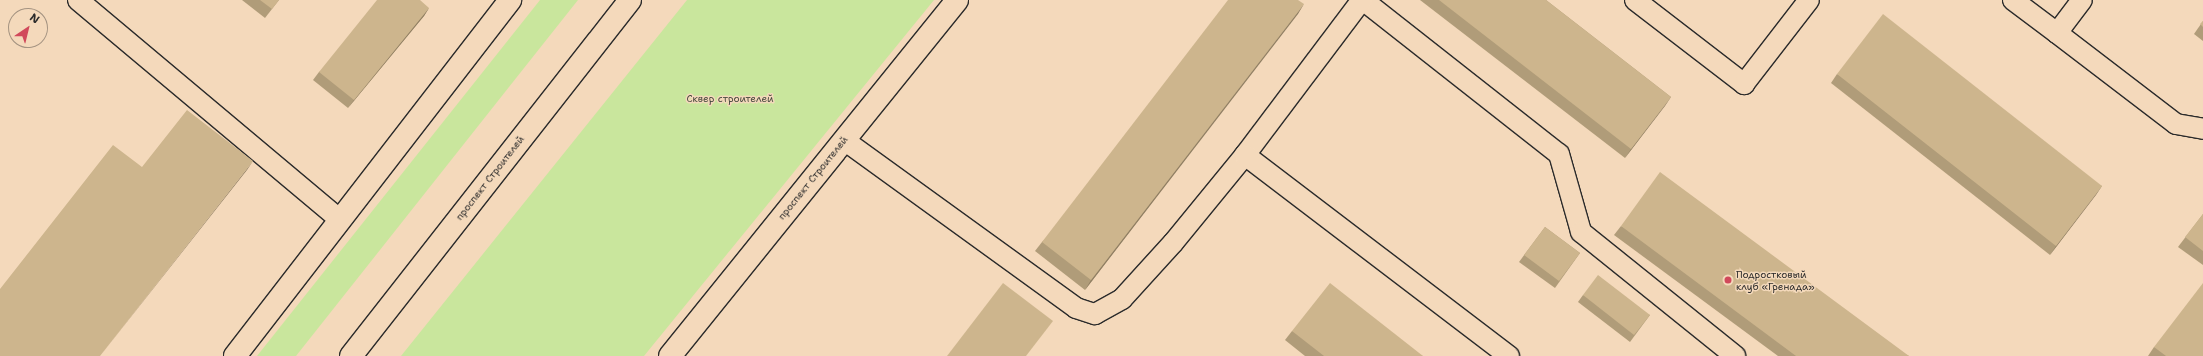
<!DOCTYPE html>
<html>
<head>
<meta charset="utf-8">
<style>
	body { margin:0 }
	#map { position:relative; width:2203px; height:356px; overflow:hidden; background:#f4d9bb; font-family:"Shantell Sans",sans-serif }
	div>[style] { position:absolute }
	.green>* { inset:0; background:#c9e69d }
	.roads { filter:drop-shadow(1px 0 #2b2b2b) drop-shadow(-1px 0 #2b2b2b) drop-shadow(0 1px #2b2b2b) drop-shadow(0 -1px #2b2b2b) }
	.service>* { height:20px; margin:-10px; padding:0 10px; transform-origin:10px; border-radius:10px; background:#f4d9bb }
	.minor>* { height:22px; margin:-11px; padding:0 11px; transform-origin:11px; border-radius:11px; background:#f4d9bb }
	.primary>* { height:22px; margin:-11px; padding:0 11px; transform-origin:11px; border-radius:11px; background:#f4d9bb }
	.wall>* { inset:0; background:#b09c79 }
	.shaded-wall>* { inset:0; background:#907f63 }
	.building>* { inset:0; background:#cdb58d }
	.dots>* { width:11px; height:11px; translate:-50% -50%; box-sizing:border-box; border:2px solid #f4d9bb; border-radius:50% }
	span { translate:-50% -50%; white-space:nowrap; text-align:center; line-height:1.15; -webkit-text-stroke:3px #f4d9bb; paint-order:stroke }
	.park-label { font-size:10px; color:#43473c }
	.street-label { font-size:10px; color:#2b2b2b }
	.poi-label { font-size:10px; color:#2b2b2b }
	.left { translate:0 -50%; text-align:left }
	.north { position:absolute; left:8px; top:8px; width:40px; height:40px; box-sizing:border-box; background:#f4d9bb; border:1px solid #a49381; border-radius:50%; rotate:35deg; font-size:11px; font-weight:700; line-height:16px; text-align:center; color:#2b2b2b }
	.north::after { content:''; display:block; margin:auto; width:14px; height:18px; background:#d1495b; clip-path:polygon(50% 0,100% 100%,50% 72%,0 100%) }
</style>
</head>
<body>
<div id="map">
	<div class="green">
		<div style="clip-path:polygon(540px 0,578px 0,296px 356px,257px 356px)"></div>
		<div style="clip-path:polygon(687px 0,934px 0,644px 356px,401px 356px)"></div>
	</div>
	<div class="roads">
		<div class="service">
			<div style="left:78px;top:0;width:341px;rotate:40deg"></div>
			<div style="left:1363px;top:0;width:249px;rotate:38.2deg"></div>
			<div style="left:1559px;top:154px;width:81px;rotate:74.2deg"></div>
			<div style="left:1581px;top:232px;width:198px;rotate:38.8deg"></div>
			<div style="left:1635px;top:0;width:138px;rotate:37.6deg"></div>
			<div style="left:1744px;top:84px;width:106px;rotate:-52.3deg"></div>
			<div style="left:2013px;top:0;width:55px;rotate:36.9deg"></div>
			<div style="left:2057px;top:33px;width:41px;rotate:-52.9deg"></div>
			<div style="left:2057px;top:33px;width:150px;rotate:37.4deg"></div>
			<div style="left:2176px;top:124px;width:27px;rotate:10deg"></div>
			<div style="left:844px;top:140px;width:286px;rotate:35.9deg"></div>
			<div style="left:1076px;top:308px;width:20px;rotate:18deg"></div>
			<div style="left:1095px;top:314px;width:31px;rotate:-29deg"></div>
			<div style="left:1122px;top:299px;width:76px;rotate:-47.7deg"></div>
			<div style="left:1173px;top:243px;width:114px;rotate:-50.7deg"></div>
			<div style="left:1245px;top:155px;width:194px;rotate:-53deg"></div>
			<div style="left:1245px;top:155px;width:332px;rotate:37.3deg"></div>
		</div>
		<div class="minor">
			<div style="left:235px;top:356px;width:450px;rotate:-52.3deg"></div>
			<div style="left:670px;top:356px;width:457px;rotate:-51.1deg"></div>
		</div>
		<div class="primary">
			<div style="left:351px;top:356px;width:452px;rotate:-51.9deg"></div>
		</div>
	</div>
	<div class="wall">
		<div style="clip-path:polygon(242px 0,279px 0,265px 18px)"></div>
		<div style="clip-path:polygon(1420px 0,1546px 0,1671px 97px,1625px 158px)"></div>
		<div style="clip-path:polygon(1304px 4px,1085px 290px,1035px 251px,1042px 242px)"></div>
		<div style="clip-path:polygon(429px 8px,424px 16px,348px 108px,313px 80px,319px 72px)"></div>
		<div style="clip-path:polygon(2203px 21px,2203px 41px,2194px 34px)"></div>
		<div style="clip-path:polygon(1837px 74px,2102px 186px,2050px 255px,1831px 83px)"></div>
		<div style="clip-path:polygon(2203px 214px,2203px 265px,2178px 247px)"></div>
		<div style="clip-path:polygon(1621px 226px,1909px 356px,1778px 356px,1614px 235px)"></div>
		<div style="clip-path:polygon(1545px 227px,1580px 253px,1555px 288px,1519px 262px)"></div>
		<div style="clip-path:polygon(1583px 295px,1650px 315px,1630px 342px,1578px 302px)"></div>
		<div style="clip-path:polygon(1292px 331px,1423px 356px,1305px 356px,1285px 340px)"></div>
		<div style="clip-path:polygon(2154px 347px,2203px 356px,2148px 356px)"></div>
	</div>
	<div class="shaded-wall">
		<div style="clip-path:polygon(1304px 4px,1298px 14px,1085px 290px,1091px 280px)"></div>
		<div style="clip-path:polygon(429px 8px,424px 16px,348px 108px,354px 100px)"></div>
		<div style="clip-path:polygon(1671px 97px,1665px 106px,1625px 158px,1631px 149px)"></div>
		<div style="clip-path:polygon(253px 161px,247px 170px,100px 356px)"></div>
		<div style="clip-path:polygon(2102px 186px,2096px 195px,2050px 255px,2056px 246px)"></div>
	</div>
	<div class="building">
		<div style="clip-path:polygon(260px 0,279px 0,272px 9px)"></div>
		<div style="clip-path:polygon(377px 0,420px 0,429px 8px,354px 100px,319px 72px)"></div>
		<div style="clip-path:polygon(1228px 0,1298px 0,1304px 4px,1091px 280px,1042px 242px)"></div>
		<div style="clip-path:polygon(1439px 0,1546px 0,1671px 97px,1631px 149px)"></div>
		<div style="clip-path:polygon(1883px 14px,2102px 186px,2056px 246px,1837px 74px)"></div>
		<div style="clip-path:polygon(2203px 21px,2203px 27px,2200px 24px)"></div>
		<div style="clip-path:polygon(187px 110px,253px 161px,100px 356px,0 356px,0 289px,113px 145px,142px 167px)"></div>
		<div style="clip-path:polygon(1660px 172px,1909px 356px,1796px 356px,1621px 226px)"></div>
		<div style="clip-path:polygon(2203px 214px,2203px 251px,2185px 237px)"></div>
		<div style="clip-path:polygon(1545px 227px,1580px 253px,1559px 281px,1524px 255px)"></div>
		<div style="clip-path:polygon(1598px 275px,1650px 315px,1634px 335px,1583px 295px)"></div>
		<div style="clip-path:polygon(1003px 283px,1053px 321px,1026px 356px,947px 356px)"></div>
		<div style="clip-path:polygon(1330px 283px,1423px 356px,1324px 356px,1292px 331px)"></div>
		<div style="clip-path:polygon(2203px 283px,2203px 356px,2166px 356px,2154px 347px)"></div>
	</div>
	<div class="dots">
		<div style="left:1728px;top:280px;background:#d1495b"></div>
	</div>
	<div class="park-label">
		<span style="left:730px;top:99px">Cквер cтроителей</span>
	</div>
	<div class="street-label">
		<span style="left:490px;top:178px;rotate:-52deg">проспект Строителей</span>
		<span style="left:813px;top:178px;rotate:-51deg">проспект Строителей</span>
	</div>
	<div class="poi-label">
		<span class="left" style="left:1736px;top:280px">Подростковый<br>клуб «Гренада»</span>
	</div>
	<div class="north">N</div>
</div>
</body>
</html>
